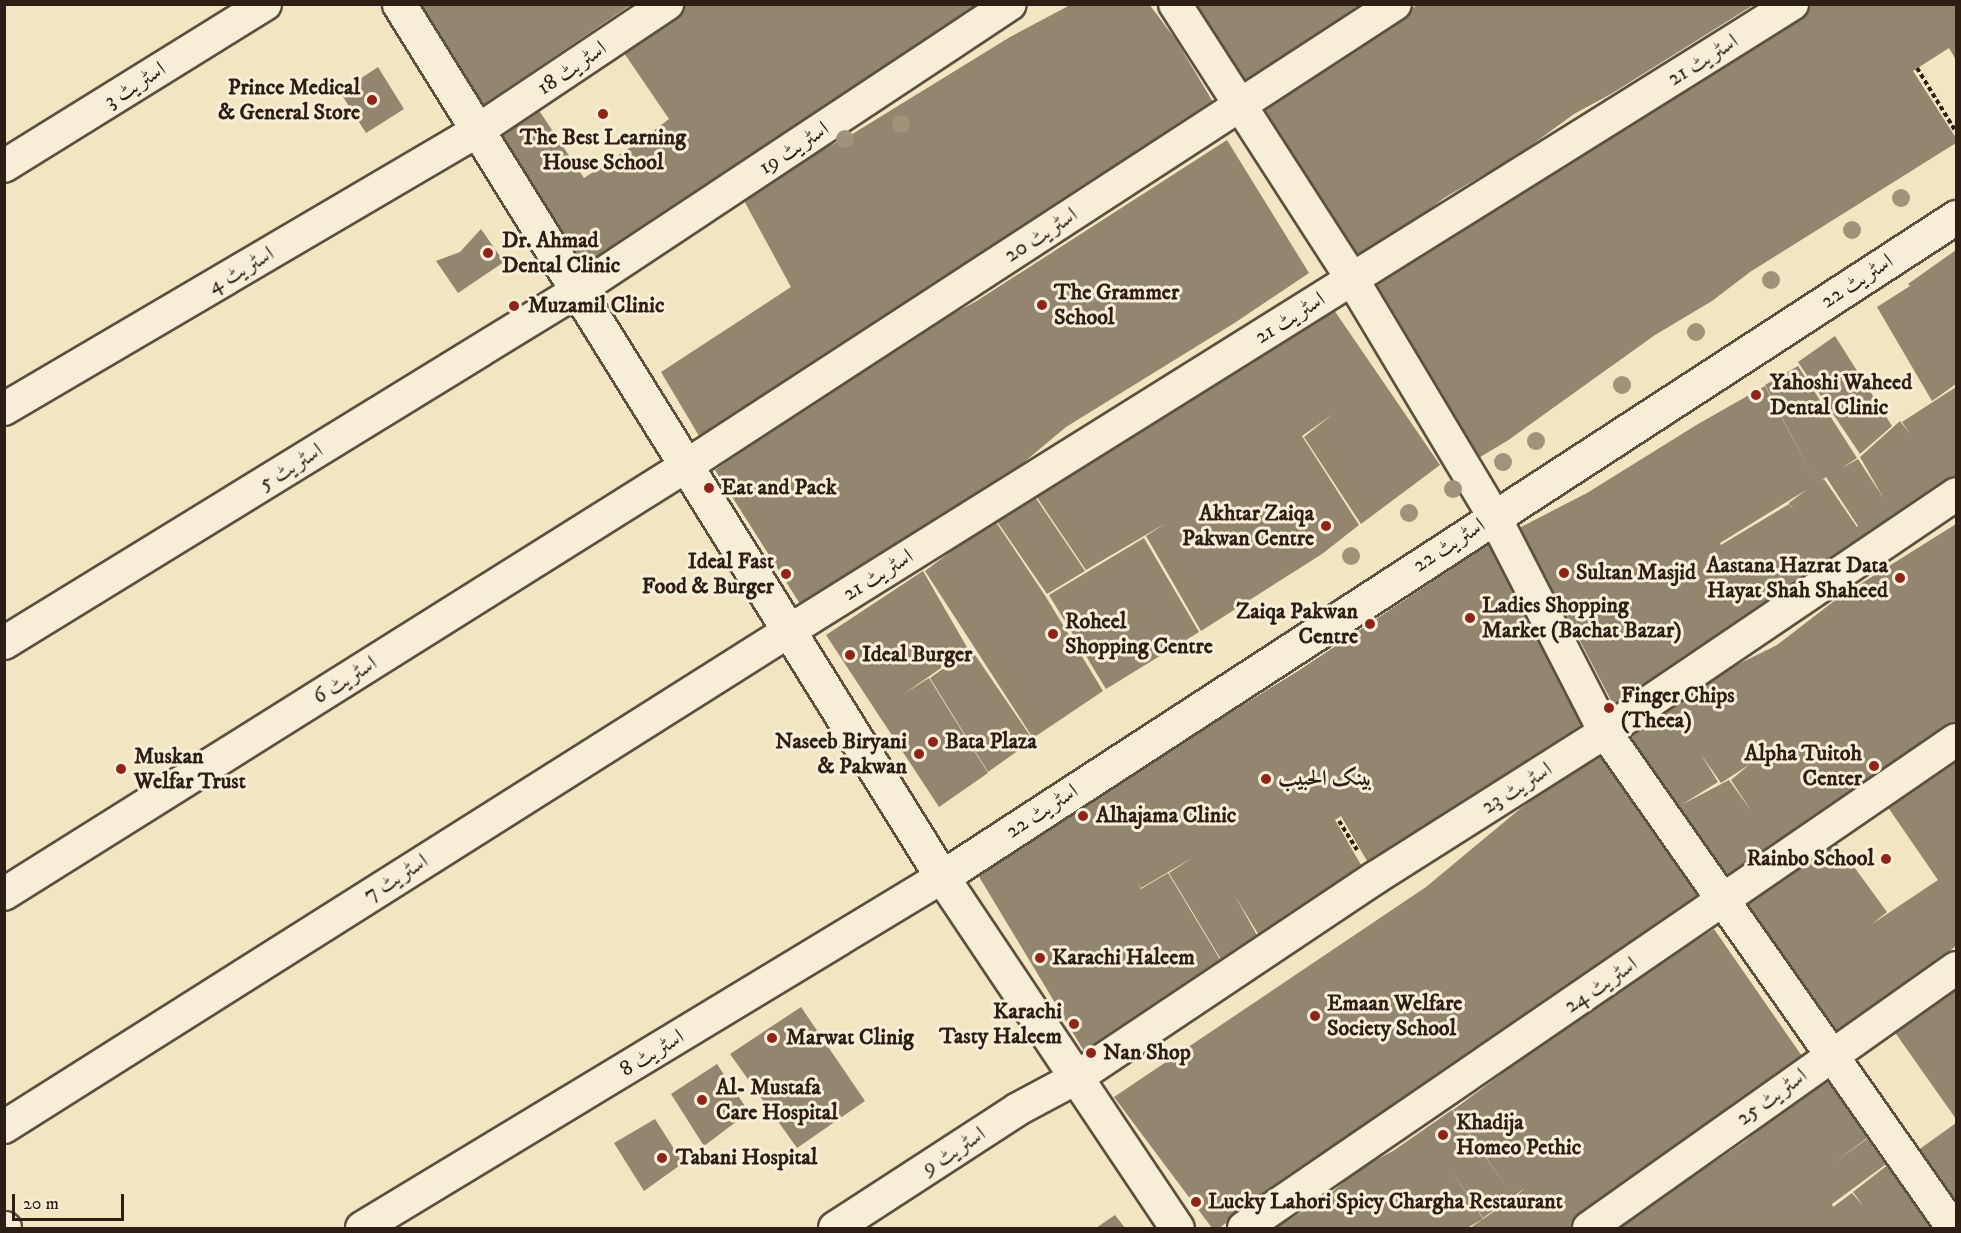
<!DOCTYPE html>
<html>
<head>
<meta charset="utf-8">
<style>
	body { margin:0 }
	#map { position:relative; width:1961px; height:1233px; overflow:hidden; background:#f3e5c1; font-family:"IM FELL DW Pica",Amiri,serif }
	div>[style] { position:absolute }
	.building>* { inset:0; background:#94856e }
	.path>* { height:4px; margin-top:-2px; transform-origin:0; background:repeating-linear-gradient(90deg,#2d1d14 0 4.5px,transparent 0 7.5px) }
	.roads { filter:drop-shadow(2px 0 #5e4f3f) drop-shadow(-2px 0 #5e4f3f) drop-shadow(0 2px #5e4f3f) drop-shadow(0 -2px #5e4f3f) }
	.minor>* { height:32px; margin:-16px; padding:0 16px; transform-origin:16px; border-radius:16px; background:#f7eed7 }
	.tertiary>* { height:33px; margin:-16.5px; padding:0 16.5px; transform-origin:16.5px; border-radius:16.5px; background:#f7eed7 }
	.trees>* { width:18px; height:18px; margin:-9px; border-radius:50%; background:#a1927a }
	.dots>* { width:16px; height:16px; translate:-50% -50%; box-sizing:border-box; border:3px solid #f7eed7; border-radius:50% }
	span { translate:-50% -50%; white-space:nowrap; text-align:center; line-height:1.15; -webkit-text-stroke:6px #f7eed7; paint-order:stroke }
	.street-label { font-size:22px; color:#2d1d14 }
	.poi-label { font-size:22px; color:#2d1d14; font-weight:700 }
	.right { translate:-100% -50%; text-align:right }
	.left { translate:0 -50%; text-align:left }
	.frame { position:absolute; inset:0; border:6px solid #2d1d14; pointer-events:none }
	.scale { position:absolute; left:12px; top:1194px; width:112px; height:27px; box-sizing:border-box; border:3px solid #2d1d14; border-top:0; padding-left:8px; font-size:18px; line-height:21px; white-space:nowrap; color:#2d1d14; -webkit-text-stroke:4px #f7eed7; paint-order:stroke }
</style>
</head>
<body>
<div id="map">
	<div class="building">
		<div style="clip-path:polygon(413px 4px,632px 4px,480px 107px)"></div>
		<div style="clip-path:polygon(687px 4px,978px 4px,865px 79px,583px 274px,499px 138px,538px 109px,584px 178px,640px 141px,669px 119px,622px 50px)"></div>
		<div style="clip-path:polygon(1072px 4px,1149px 4px,1176px 40px,1216px 107px,705px 446px,661px 372px,791px 287px,742px 197px,796px 164px,854px 133px,1010px 37px)"></div>
		<div style="clip-path:polygon(1190px 4px,1383px 4px,1246px 94px)"></div>
		<div style="clip-path:polygon(1419px 4px,1755px 4px,1611px 94px,1574px 114px,1518px 155px,1444px 198px,1422px 215px,1346px 263px,1251px 105px)"></div>
		<div style="clip-path:polygon(1806px 4px,1956px 4px,1956px 60px,1949px 48px,1913px 71px,1956px 138px,1956px 143px,1750px 272px,1712px 301px,1655px 335px,1507px 441px,1475px 460px,1358px 286px)"></div>
		<div style="clip-path:polygon(378px 67px,404px 109px,366px 133px,340px 92px)"></div>
		<div style="clip-path:polygon(1227px 140px,1309px 273px,1236px 322px,1066px 427px,1023px 463px,804px 610px,715px 470px,889px 347px,975px 302px)"></div>
		<div style="clip-path:polygon(481px 229px,504px 262px,458px 293px,436px 261px,460px 252px)"></div>
		<div style="clip-path:polygon(1956px 250px,1956px 384px,1932px 401px,1877px 307px,1910px 286px,1908px 284px)"></div>
		<div style="clip-path:polygon(1332px 307px,1440px 465px,1361px 524px,1304px 437px,1333px 414px,1302px 436px,1359px 525px,1322px 554px,1201px 631px,1146px 536px,1166px 523px,1086px 570px,1032px 490px,1102px 454px,1147px 427px)"></div>
		<div style="clip-path:polygon(1835px 336px,1892px 426px,1860px 454px,1798px 362px)"></div>
		<div style="clip-path:polygon(evenodd,1798px 366px,1857px 458px,1842px 468px,1858px 459px,1884px 499px,1860px 457px,1900px 421px,1911px 435px,1902px 422px,1956px 387px,1956px 485px,1616px 710px,1578px 637px,1517px 529px,1587px 493px,1698px 424px,1765px 386px,1816px 483px,1765px 385px,1798px 366px,1826px 477px,1858px 526px,1857px 527px,1824px 479px,1819px 482px,1826px 477px,1798px 366px,1806px 490px,1789px 503px,1794px 511px,1789px 504px,1721px 545px,1720px 543px,1806px 490px)"></div>
		<div style="clip-path:polygon(1031px 491px,1085px 571px,1047px 594px,994px 517px)"></div>
		<div style="clip-path:polygon(994px 519px,1046px 597px,1103px 691px,1033px 738px,925px 571px)"></div>
		<div style="clip-path:polygon(evenodd,1956px 524px,1956px 732px,1724px 881px,1623px 737px,1690px 688px,1777px 645px,1838px 598px,1956px 524px,1700px 753px,1721px 783px,1750px 764px,1731px 780px,1752px 812px,1729px 780px,1681px 805px,1718px 782px,1700px 753px)"></div>
		<div style="clip-path:polygon(1144px 538px,1199px 632px,1106px 689px,1049px 595px)"></div>
		<div style="clip-path:polygon(1489px 544px,1538px 634px,1596px 729px,1374px 873px,1341px 816px,1335px 820px,1368px 877px,1265px 945px,1235px 896px,1263px 946px,1228px 971px,1169px 873px,1192px 858px,1141px 888px,1136px 880px,1141px 889px,1168px 873px,1227px 971px,1090px 1061px,978px 875px,1089px 800px,1298px 671px)"></div>
		<div style="clip-path:polygon(923px 571px,968px 649px,904px 694px,929px 678px,988px 773px,939px 807px,826px 635px)"></div>
		<div style="clip-path:polygon(971px 649px,1033px 740px,988px 772px,930px 678px)"></div>
		<div style="clip-path:polygon(1599px 752px,1705px 897px,1298px 1172px,1219px 1228px,1212px 1228px,1114px 1097px,1426px 887px,1521px 808px)"></div>
		<div style="clip-path:polygon(1956px 756px,1956px 946px,1835px 1041px,1744px 900px,1833px 838px,1887px 912px,1872px 924px,1938px 880px,1885px 803px)"></div>
		<div style="clip-path:polygon(1714px 929px,1804px 1059px,1577px 1228px,1470px 1228px,1515px 1197px,1525px 1188px,1483px 1218px,1446px 1162px,1483px 1219px,1467px 1228px,1275px 1228px,1325px 1198px,1359px 1169px,1393px 1151px,1452px 1110px,1510px 1192px,1453px 1110px,1600px 1001px)"></div>
		<div style="clip-path:polygon(1956px 984px,1956px 1119px,1894px 1031px)"></div>
		<div style="clip-path:polygon(801px 1007px,865px 1101px,797px 1148px,730px 1054px)"></div>
		<div style="clip-path:polygon(717px 1064px,749px 1112px,704px 1146px,671px 1094px)"></div>
		<div style="clip-path:polygon(1830px 1071px,1875px 1132px,1834px 1163px,1875px 1133px,1893px 1159px,1832px 1204px,1833px 1207px,1852px 1193px,1864px 1207px,1853px 1192px,1894px 1160px,1941px 1228px,1616px 1228px,1744px 1142px)"></div>
		<div style="clip-path:polygon(655px 1119px,683px 1163px,644px 1191px,614px 1143px)"></div>
		<div style="clip-path:polygon(1956px 1123px,1956px 1222px,1910px 1156px)"></div>
		<div style="clip-path:polygon(1115px 1215px,1125px 1228px,1096px 1228px)"></div>
	</div>
	<div class="path">
		<div style="left:1917px;top:68px;width:75px;rotate:58.6deg"></div>
		<div style="left:1339px;top:821px;width:34px;rotate:58deg"></div>
	</div>
	<div class="roads">
		<div class="minor">
			<div style="left:1175px;top:4px;width:327px;rotate:57.2deg"></div>
			<div style="left:1352px;top:279px;width:276px;rotate:59.1deg"></div>
			<div style="left:1494px;top:516px;width:243px;rotate:62.8deg"></div>
			<div style="left:1605px;top:732px;width:606px;rotate:54.95deg"></div>
			<div style="left:4px;top:166px;width:307px;rotate:-31.8deg"></div>
			<div style="left:4px;top:409px;width:549px;rotate:-30.44deg"></div>
			<div style="left:477px;top:131px;width:229px;rotate:-33.8deg"></div>
			<div style="left:4px;top:643px;width:672px;rotate:-31.56deg"></div>
			<div style="left:577px;top:291px;width:519px;rotate:-33.54deg"></div>
			<div style="left:4px;top:894px;width:805px;rotate:-32.11deg"></div>
			<div style="left:686px;top:466px;width:846px;rotate:-33.09deg"></div>
			<div style="left:4px;top:1127px;width:929px;rotate:-32.29deg"></div>
			<div style="left:789px;top:631px;width:1183px;rotate:-32.01deg"></div>
			<div style="left:4px;top:1228px;width:1px"></div>
			<div style="left:362px;top:1228px;width:678px;rotate:-31.18deg"></div>
			<div style="left:835px;top:1228px;width:218px;rotate:-33deg"></div>
			<div style="left:1018px;top:1109px;width:66px;rotate:-28.1deg"></div>
			<div style="left:1076px;top:1078px;width:360px;rotate:-33.8deg"></div>
			<div style="left:1375px;top:878px;width:272px;rotate:-32.4deg"></div>
			<div style="left:1605px;top:732px;width:424px;rotate:-34.1deg"></div>
			<div style="left:1244px;top:1228px;width:863px;rotate:-34.43deg"></div>
			<div style="left:1589px;top:1228px;width:450px;rotate:-35.3deg"></div>
		</div>
		<div class="tertiary">
			<div style="left:399px;top:4px;width:1028px;rotate:58.12deg"></div>
			<div style="left:942px;top:877px;width:422px;rotate:56.2deg"></div>
			<div style="left:942px;top:877px;width:1210px;rotate:-33.06deg"></div>
		</div>
	</div>
	<div class="trees">
		<div style="left:901px;top:124px"></div>
		<div style="left:845px;top:139px"></div>
		<div style="left:1901px;top:198px"></div>
		<div style="left:1852px;top:230px"></div>
		<div style="left:1771px;top:280px"></div>
		<div style="left:1696px;top:332px"></div>
		<div style="left:1622px;top:385px"></div>
		<div style="left:1536px;top:441px"></div>
		<div style="left:1503px;top:462px"></div>
		<div style="left:1453px;top:489px"></div>
		<div style="left:1409px;top:513px"></div>
		<div style="left:1351px;top:556px"></div>
	</div>
	<div class="dots">
		<div style="left:372px;top:100px;background:#8f2418"></div>
		<div style="left:603px;top:114px;background:#8f2418"></div>
		<div style="left:488px;top:253px;background:#8f2418"></div>
		<div style="left:1042px;top:305px;background:#8f2418"></div>
		<div style="left:514px;top:306px;background:#8f2418"></div>
		<div style="left:1756px;top:395px;background:#8f2418"></div>
		<div style="left:709px;top:488px;background:#8f2418"></div>
		<div style="left:1326px;top:526px;background:#8f2418"></div>
		<div style="left:1564px;top:573px;background:#8f2418"></div>
		<div style="left:786px;top:574px;background:#8f2418"></div>
		<div style="left:1900px;top:578px;background:#8f2418"></div>
		<div style="left:1470px;top:618px;background:#8f2418"></div>
		<div style="left:1370px;top:624px;background:#8f2418"></div>
		<div style="left:1053px;top:634px;background:#8f2418"></div>
		<div style="left:850px;top:655px;background:#8f2418"></div>
		<div style="left:1609px;top:708px;background:#8f2418"></div>
		<div style="left:933px;top:742px;background:#8f2418"></div>
		<div style="left:919px;top:754px;background:#8f2418"></div>
		<div style="left:1874px;top:766px;background:#8f2418"></div>
		<div style="left:121px;top:769px;background:#8f2418"></div>
		<div style="left:1266px;top:779px;background:#8f2418"></div>
		<div style="left:1083px;top:816px;background:#8f2418"></div>
		<div style="left:1886px;top:859px;background:#8f2418"></div>
		<div style="left:1040px;top:958px;background:#8f2418"></div>
		<div style="left:1315px;top:1016px;background:#8f2418"></div>
		<div style="left:1074px;top:1024px;background:#8f2418"></div>
		<div style="left:772px;top:1038px;background:#8f2418"></div>
		<div style="left:1091px;top:1053px;background:#8f2418"></div>
		<div style="left:702px;top:1100px;background:#8f2418"></div>
		<div style="left:1443px;top:1135px;background:#8f2418"></div>
		<div style="left:662px;top:1158px;background:#8f2418"></div>
		<div style="left:1196px;top:1202px;background:#8f2418"></div>
	</div>
	<div class="street-label">
		<span style="left:1703px;top:60px;rotate:-32deg">اسٹریٹ 21</span>
		<span style="left:572px;top:68px;rotate:-34deg">اسٹریٹ 18</span>
		<span style="left:135px;top:85px;rotate:-32deg">اسٹریٹ 3</span>
		<span style="left:794px;top:148px;rotate:-33deg">اسٹریٹ 19</span>
		<span style="left:1041px;top:235px;rotate:-33deg">اسٹریٹ 20</span>
		<span style="left:241px;top:270px;rotate:-30deg">اسٹریٹ 4</span>
		<span style="left:1857px;top:281px;rotate:-33deg">اسٹریٹ 22</span>
		<span style="left:1290px;top:318px;rotate:-32deg">اسٹریٹ 21</span>
		<span style="left:291px;top:467px;rotate:-32deg">اسٹریٹ 5</span>
		<span style="left:1449px;top:545px;rotate:-33deg">اسٹریٹ 22</span>
		<span style="left:878px;top:575px;rotate:-32deg">اسٹریٹ 21</span>
		<span style="left:345px;top:680px;rotate:-32deg">اسٹریٹ 6</span>
		<span style="left:1517px;top:788px;rotate:-32deg">اسٹریٹ 23</span>
		<span style="left:1042px;top:811px;rotate:-33deg">اسٹریٹ 22</span>
		<span style="left:396px;top:878px;rotate:-32deg">اسٹریٹ 7</span>
		<span style="left:1601px;top:985px;rotate:-34deg">اسٹریٹ 24</span>
		<span style="left:652px;top:1053px;rotate:-31deg">اسٹریٹ 8</span>
		<span style="left:1772px;top:1097px;rotate:-36deg">اسٹریٹ 25</span>
		<span style="left:954px;top:1151px;rotate:-33deg">اسٹریٹ 9</span>
	</div>
	<div class="poi-label">
		<span class="right" style="left:360px;top:100px">Prince Medical<br>&amp; General Store</span>
		<span style="left:603px;top:150px">The Best Learning<br>House School</span>
		<span class="left" style="left:502px;top:253px">Dr. Ahmad<br>Dental Clinic</span>
		<span class="left" style="left:1054px;top:305px">The Grammer<br>School</span>
		<span class="left" style="left:528px;top:306px">Muzamil Clinic</span>
		<span class="left" style="left:1770px;top:395px">Yahoshi Waheed<br>Dental Clinic</span>
		<span class="left" style="left:721px;top:488px">Eat and Pack</span>
		<span class="right" style="left:1314px;top:526px">Akhtar Zaiqa<br>Pakwan Centre</span>
		<span class="right" style="left:774px;top:574px">Ideal Fast<br>Food &amp; Burger</span>
		<span class="right" style="left:1888px;top:578px">Aastana Hazrat Data<br>Hayat Shah Shaheed</span>
		<span class="left" style="left:1576px;top:573px">Sultan Masjid</span>
		<span class="left" style="left:1482px;top:618px">Ladies Shopping<br>Market (Bachat Bazar)</span>
		<span class="right" style="left:1358px;top:624px">Zaiqa Pakwan<br>Centre</span>
		<span class="left" style="left:1065px;top:634px">Roheel<br>Shopping Centre</span>
		<span class="left" style="left:862px;top:655px">Ideal Burger</span>
		<span class="left" style="left:1621px;top:708px">Finger Chips<br>(Theea)</span>
		<span class="right" style="left:907px;top:754px">Naseeb Biryani<br>&amp; Pakwan</span>
		<span class="left" style="left:945px;top:742px">Bata Plaza</span>
		<span class="right" style="left:1862px;top:766px">Alpha Tuitoh<br>Center</span>
		<span class="left" style="left:134px;top:769px">Muskan<br>Welfar Trust</span>
		<span class="left" style="left:1278px;top:779px">بينک الحبيب</span>
		<span class="left" style="left:1096px;top:816px">Alhajama Clinic</span>
		<span class="right" style="left:1874px;top:859px">Rainbo School</span>
		<span class="left" style="left:1052px;top:958px">Karachi Haleem</span>
		<span class="left" style="left:1327px;top:1016px">Emaan Welfare<br>Society School</span>
		<span class="right" style="left:1062px;top:1024px">Karachi<br>Tasty Haleem</span>
		<span class="left" style="left:786px;top:1038px">Marwat Clinig</span>
		<span class="left" style="left:1103px;top:1053px">Nan Shop</span>
		<span class="left" style="left:716px;top:1100px">Al- Mustafa<br>Care Hospital</span>
		<span class="left" style="left:1456px;top:1135px">Khadija<br>Homeo Pethic</span>
		<span class="left" style="left:676px;top:1158px">Tabani Hospital</span>
		<span class="left" style="left:1208px;top:1202px">Lucky Lahori Spicy Chargha Restaurant</span>
	</div>
	<div class="frame"></div>
	<div class="scale">20 m</div>
</div>
</body>
</html>
